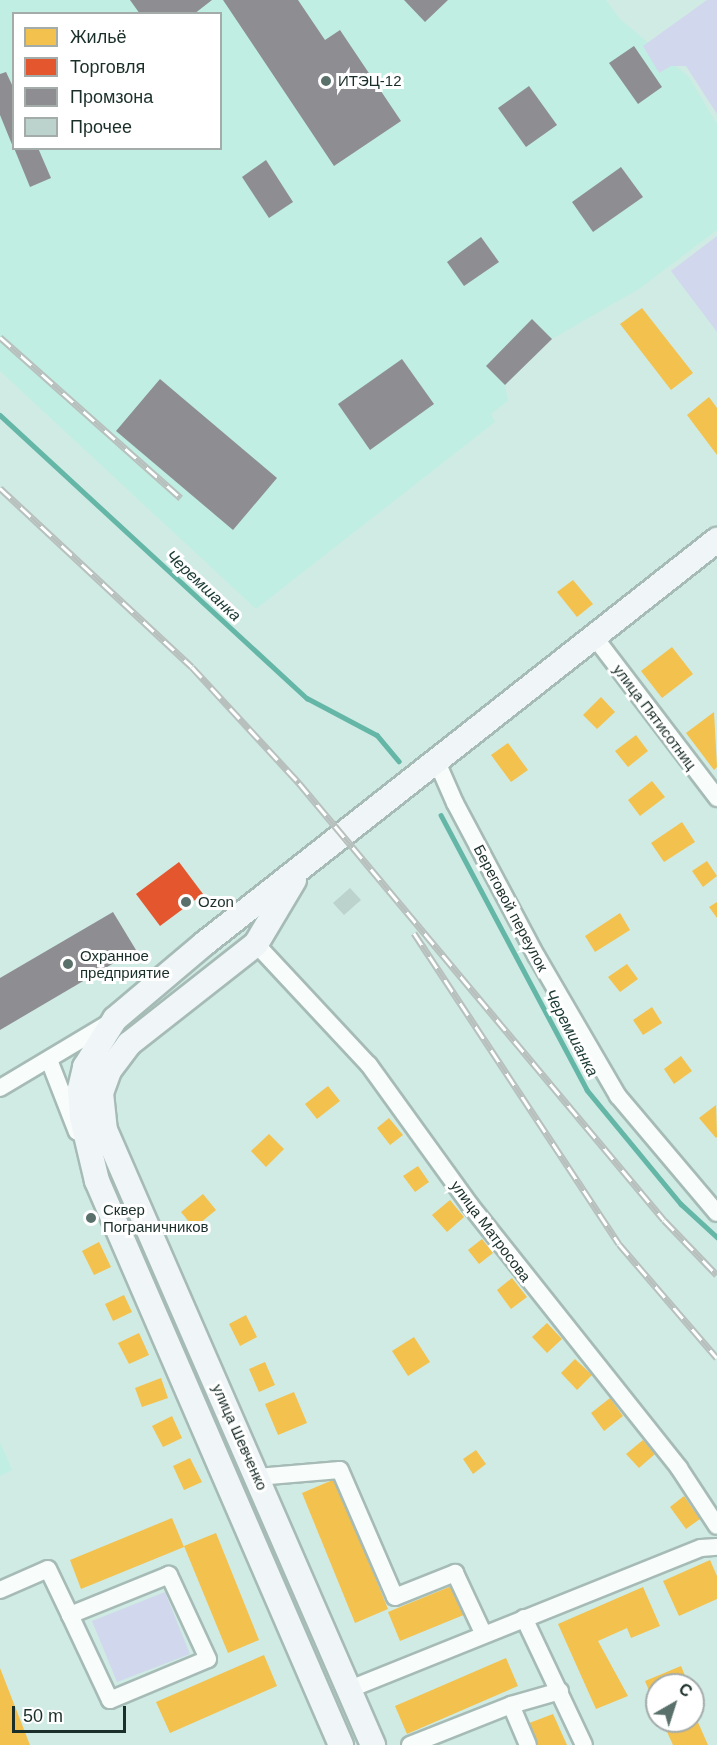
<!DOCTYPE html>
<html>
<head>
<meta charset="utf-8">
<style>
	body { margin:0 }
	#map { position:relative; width:717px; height:1745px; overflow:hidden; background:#d0ebe4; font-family:Arial,sans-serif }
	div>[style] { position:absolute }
	.built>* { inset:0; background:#c1eee2 }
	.green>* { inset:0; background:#d1d7ed }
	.homes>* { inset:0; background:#f2c14e }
	.shops>* { inset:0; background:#e4572e }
	.industry>* { inset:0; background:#8d8d92 }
	.stream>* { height:4.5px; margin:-2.25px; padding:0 2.25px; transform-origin:2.25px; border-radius:2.25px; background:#64b6a6 }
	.building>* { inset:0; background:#bcd2cc }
	.roads { filter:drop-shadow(2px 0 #a6bbb6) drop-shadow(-2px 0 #a6bbb6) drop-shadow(0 2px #a6bbb6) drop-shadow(0 -2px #a6bbb6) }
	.street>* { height:16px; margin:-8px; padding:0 8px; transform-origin:8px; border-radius:8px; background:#f8fcfb }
	.secondary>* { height:24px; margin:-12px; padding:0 12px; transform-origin:12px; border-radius:12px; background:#f0f6f7 }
	.rail>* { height:7px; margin-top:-3.5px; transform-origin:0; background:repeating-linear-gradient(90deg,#fff 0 14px,#b8c0be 0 28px); box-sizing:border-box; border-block:2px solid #b8c0be }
	.dots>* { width:16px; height:16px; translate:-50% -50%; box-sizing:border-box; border:3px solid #fff; border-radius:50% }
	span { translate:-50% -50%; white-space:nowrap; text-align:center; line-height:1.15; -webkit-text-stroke:6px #fff; paint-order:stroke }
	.poi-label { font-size:15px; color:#1b2f2a }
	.left { translate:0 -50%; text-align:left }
	.street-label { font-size:15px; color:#1b2f2a }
	.water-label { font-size:16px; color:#1b3a33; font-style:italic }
	.legend { position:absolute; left:12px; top:12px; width:210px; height:138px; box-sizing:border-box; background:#fff; border:2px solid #a4acaa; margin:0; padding:8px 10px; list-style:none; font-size:18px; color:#1b2f2a }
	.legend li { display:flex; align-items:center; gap:12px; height:30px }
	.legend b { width:30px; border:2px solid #a4acaa }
	.north { position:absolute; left:645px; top:1673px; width:60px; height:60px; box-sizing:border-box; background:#fff; border:2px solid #a4acaa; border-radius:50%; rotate:39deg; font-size:16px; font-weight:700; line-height:24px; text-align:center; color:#1b2f2a }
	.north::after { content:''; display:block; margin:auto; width:21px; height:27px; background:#5a716b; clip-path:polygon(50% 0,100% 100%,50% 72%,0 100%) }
	.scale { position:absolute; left:12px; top:1706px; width:114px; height:27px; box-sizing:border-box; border:3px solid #1b2f2a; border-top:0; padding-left:8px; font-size:18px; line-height:21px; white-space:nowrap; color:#1b2f2a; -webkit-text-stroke:4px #fff; paint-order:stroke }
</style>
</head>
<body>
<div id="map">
	<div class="built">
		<div style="clip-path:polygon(evenodd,0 0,606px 0,620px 19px,689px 77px,717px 124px,717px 230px,639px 289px,552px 339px,505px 385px,508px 401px,491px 414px,495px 422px,256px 609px,0 371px,0 0,14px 14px,220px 14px,220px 148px,14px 148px,14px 14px)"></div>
		<div style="clip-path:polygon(0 1442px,12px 1470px,0 1476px)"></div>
	</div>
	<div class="green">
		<div style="clip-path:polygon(707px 0,717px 0,717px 114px,686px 66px,671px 66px,659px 73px,643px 46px)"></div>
		<div style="clip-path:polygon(717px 236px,717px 332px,671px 271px)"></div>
		<div style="clip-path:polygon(165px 1592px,190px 1654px,117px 1682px,92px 1621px)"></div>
	</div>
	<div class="homes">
		<div style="clip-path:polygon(642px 308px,693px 373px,671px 390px,620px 324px)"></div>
		<div style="clip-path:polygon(709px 397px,717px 408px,717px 455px,687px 415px)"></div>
		<div style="clip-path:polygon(573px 580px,593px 604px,577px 617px,557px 592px)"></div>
		<div style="clip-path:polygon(672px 647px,693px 674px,662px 698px,641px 671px)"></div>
		<div style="clip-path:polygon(601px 697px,615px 712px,597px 729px,583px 715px)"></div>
		<div style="clip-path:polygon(714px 712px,717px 767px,714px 770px,686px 733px)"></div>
		<div style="clip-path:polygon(636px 735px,648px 751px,628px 767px,615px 751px)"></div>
		<div style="clip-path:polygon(508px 743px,528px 770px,511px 782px,491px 755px)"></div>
		<div style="clip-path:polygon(652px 781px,665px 797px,640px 816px,628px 800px)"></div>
		<div style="clip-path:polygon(682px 822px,695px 842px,664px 862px,651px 843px)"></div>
		<div style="clip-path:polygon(707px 861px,717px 876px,703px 887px,692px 871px)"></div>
		<div style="clip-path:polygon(717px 902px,717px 918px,709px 907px)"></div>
		<div style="clip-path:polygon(620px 913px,630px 930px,595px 952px,585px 936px)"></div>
		<div style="clip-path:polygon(627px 964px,638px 979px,620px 992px,608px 977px)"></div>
		<div style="clip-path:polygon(652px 1007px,662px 1023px,643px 1035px,633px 1020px)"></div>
		<div style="clip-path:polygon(681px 1056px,692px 1071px,674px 1084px,664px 1069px)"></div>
		<div style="clip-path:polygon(328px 1086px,340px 1101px,317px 1119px,305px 1104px)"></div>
		<div style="clip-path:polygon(716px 1105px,717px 1137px,716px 1138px,699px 1118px)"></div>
		<div style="clip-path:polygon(389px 1118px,403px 1135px,390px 1145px,377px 1128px)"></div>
		<div style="clip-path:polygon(269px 1134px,284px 1149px,266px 1167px,251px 1151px)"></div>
		<div style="clip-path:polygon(418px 1166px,429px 1182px,415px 1192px,403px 1176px)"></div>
		<div style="clip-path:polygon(203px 1194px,216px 1210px,194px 1228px,181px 1212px)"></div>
		<div style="clip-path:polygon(450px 1200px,464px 1217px,447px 1232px,432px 1215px)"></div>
		<div style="clip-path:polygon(482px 1239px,493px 1253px,479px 1264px,468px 1250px)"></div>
		<div style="clip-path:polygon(99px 1242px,111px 1267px,94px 1275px,82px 1251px)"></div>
		<div style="clip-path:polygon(512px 1278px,527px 1297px,511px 1309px,497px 1290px)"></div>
		<div style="clip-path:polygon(124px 1295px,132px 1312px,113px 1321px,105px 1304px)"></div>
		<div style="clip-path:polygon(246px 1315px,257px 1337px,240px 1346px,229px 1324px)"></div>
		<div style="clip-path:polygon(547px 1323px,562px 1339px,547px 1353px,532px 1337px)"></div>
		<div style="clip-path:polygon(139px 1333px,149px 1355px,129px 1364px,118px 1343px)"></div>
		<div style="clip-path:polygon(414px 1337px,430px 1362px,408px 1376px,392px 1351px)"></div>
		<div style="clip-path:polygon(575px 1359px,592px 1375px,577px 1390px,561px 1373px)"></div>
		<div style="clip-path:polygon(265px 1362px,275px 1385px,259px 1392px,249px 1369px)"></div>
		<div style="clip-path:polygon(161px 1378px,168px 1398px,142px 1407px,135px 1388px)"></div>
		<div style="clip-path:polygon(294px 1392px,307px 1423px,278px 1435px,265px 1404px)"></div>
		<div style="clip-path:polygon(610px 1398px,623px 1416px,604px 1431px,591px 1413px)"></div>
		<div style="clip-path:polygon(172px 1416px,182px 1438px,163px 1447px,152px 1426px)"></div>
		<div style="clip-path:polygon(643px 1440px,655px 1454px,639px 1468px,626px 1454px)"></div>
		<div style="clip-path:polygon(476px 1450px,486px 1464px,473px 1474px,463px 1459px)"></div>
		<div style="clip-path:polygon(190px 1458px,202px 1482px,184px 1490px,173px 1466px)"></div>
		<div style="clip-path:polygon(335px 1479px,388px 1609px,355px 1623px,302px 1493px)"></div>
		<div style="clip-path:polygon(684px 1496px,700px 1519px,686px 1529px,670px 1507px)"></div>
		<div style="clip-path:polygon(172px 1518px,184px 1547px,81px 1589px,70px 1560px)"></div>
		<div style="clip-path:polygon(216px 1533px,259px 1640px,228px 1653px,184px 1546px)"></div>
		<div style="clip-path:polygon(710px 1560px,717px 1576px,717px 1599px,679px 1616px,663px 1581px)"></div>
		<div style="clip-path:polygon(454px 1585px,466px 1614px,400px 1641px,388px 1612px)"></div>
		<div style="clip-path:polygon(643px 1587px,660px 1626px,631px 1638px,627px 1628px,598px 1641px,628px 1696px,596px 1709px,558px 1624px)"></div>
		<div style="clip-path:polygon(264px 1655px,277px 1686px,170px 1733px,156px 1702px)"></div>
		<div style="clip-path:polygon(506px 1658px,518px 1686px,407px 1734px,395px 1706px)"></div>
		<div style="clip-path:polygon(681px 1666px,689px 1685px,657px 1685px,657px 1709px,645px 1681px)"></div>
		<div style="clip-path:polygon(0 1668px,30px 1745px,0 1745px)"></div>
		<div style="clip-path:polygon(693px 1711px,708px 1745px,673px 1745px,662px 1721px,693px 1721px)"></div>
		<div style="clip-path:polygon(553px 1714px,567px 1745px,532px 1745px,524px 1725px)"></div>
	</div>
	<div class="shops">
		<div style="clip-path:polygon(179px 862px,203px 894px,160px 926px,136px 894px)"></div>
	</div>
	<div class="industry">
		<div style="clip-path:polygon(130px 0,212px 0,194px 14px,140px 14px)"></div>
		<div style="clip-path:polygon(223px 0,298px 0,325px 40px,340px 30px,401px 121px,334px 166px)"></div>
		<div style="clip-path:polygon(404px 0,448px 0,425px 22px)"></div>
		<div style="clip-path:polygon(634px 46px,662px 87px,638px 104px,609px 63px)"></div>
		<div style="clip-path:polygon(6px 72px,14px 89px,13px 147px,0 115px,0 74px)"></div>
		<div style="clip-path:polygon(529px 86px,557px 125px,526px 147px,498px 108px)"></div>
		<div style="clip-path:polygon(14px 148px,38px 148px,51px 178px,30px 187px)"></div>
		<div style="clip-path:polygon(266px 160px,293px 202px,269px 218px,242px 177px)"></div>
		<div style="clip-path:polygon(621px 167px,643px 197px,593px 232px,572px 202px)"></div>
		<div style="clip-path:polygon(481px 237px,499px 262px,464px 286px,447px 262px)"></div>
		<div style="clip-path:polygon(532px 319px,552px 339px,505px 385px,486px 366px)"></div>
		<div style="clip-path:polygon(402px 359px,434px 404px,370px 450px,338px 404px)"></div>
		<div style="clip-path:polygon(160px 379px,277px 478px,233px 530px,116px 431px)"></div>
		<div style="clip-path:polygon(113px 912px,136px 950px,0 1030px,0 978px)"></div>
	</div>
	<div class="stream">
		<div style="left:0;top:415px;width:418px;rotate:42.7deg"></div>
		<div style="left:307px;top:698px;width:79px;rotate:27.9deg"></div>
		<div style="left:377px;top:735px;width:34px;rotate:50deg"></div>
		<div style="left:441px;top:815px;width:311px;rotate:62deg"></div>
		<div style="left:587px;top:1090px;width:148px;rotate:50.5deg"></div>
		<div style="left:681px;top:1204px;width:49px;rotate:42.5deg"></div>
	</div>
	<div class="building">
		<div style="clip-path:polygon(350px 888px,361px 900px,344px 915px,333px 903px)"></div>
	</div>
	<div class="roads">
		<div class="street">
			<div style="left:593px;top:635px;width:205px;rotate:52.7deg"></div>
			<div style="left:437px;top:762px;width:45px;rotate:66.3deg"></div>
			<div style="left:455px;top:803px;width:174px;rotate:62deg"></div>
			<div style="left:537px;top:957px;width:161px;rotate:59.8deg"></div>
			<div style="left:618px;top:1096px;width:153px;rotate:49.8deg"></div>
			<div style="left:256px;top:944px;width:166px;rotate:47deg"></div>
			<div style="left:369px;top:1065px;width:173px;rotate:54.2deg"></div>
			<div style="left:470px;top:1205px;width:336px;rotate:51.5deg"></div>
			<div style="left:679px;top:1468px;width:69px;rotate:56.8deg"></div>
			<div style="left:49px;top:1060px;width:77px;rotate:68.7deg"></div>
			<div style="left:0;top:1088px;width:127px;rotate:-30.8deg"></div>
			<div style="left:257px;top:1477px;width:83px;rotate:-4.8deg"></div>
			<div style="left:340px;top:1470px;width:138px;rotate:66.6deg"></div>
			<div style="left:395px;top:1597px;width:65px;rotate:-21.8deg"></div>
			<div style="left:455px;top:1573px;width:68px;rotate:64.9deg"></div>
			<div style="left:0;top:1590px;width:52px;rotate:-23.6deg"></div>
			<div style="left:48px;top:1569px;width:51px;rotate:64.4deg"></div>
			<div style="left:70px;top:1615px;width:94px;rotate:64.8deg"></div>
			<div style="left:110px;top:1700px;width:106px;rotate:-22.7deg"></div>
			<div style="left:208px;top:1659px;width:93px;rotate:-114.9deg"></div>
			<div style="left:169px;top:1575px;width:107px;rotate:158deg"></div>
			<div style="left:524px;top:1618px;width:140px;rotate:64.7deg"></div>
			<div style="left:350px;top:1689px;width:378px;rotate:-21.9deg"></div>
			<div style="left:701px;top:1548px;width:16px;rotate:-4deg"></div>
			<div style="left:511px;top:1705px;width:43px;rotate:67deg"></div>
			<div style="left:410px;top:1745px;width:109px;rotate:-21.6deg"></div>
			<div style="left:511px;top:1705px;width:51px;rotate:-15.9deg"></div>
		</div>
		<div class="secondary">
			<div style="left:294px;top:880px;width:74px;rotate:120.7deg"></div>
			<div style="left:256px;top:944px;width:162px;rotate:141.8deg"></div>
			<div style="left:129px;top:1044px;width:34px;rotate:127deg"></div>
			<div style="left:109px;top:1071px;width:23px;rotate:110deg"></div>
			<div style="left:101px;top:1093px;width:37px;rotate:84deg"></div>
			<div style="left:105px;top:1130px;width:671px;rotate:66.45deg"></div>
			<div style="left:341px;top:1745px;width:615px;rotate:-113.39deg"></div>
			<div style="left:97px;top:1181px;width:65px;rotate:-103.4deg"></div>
			<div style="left:82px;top:1118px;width:29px;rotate:-94deg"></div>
			<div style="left:80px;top:1089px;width:23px;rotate:-77deg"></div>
			<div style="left:85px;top:1067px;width:57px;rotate:-58deg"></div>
			<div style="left:115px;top:1019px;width:118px;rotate:-40.2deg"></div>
			<div style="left:205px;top:943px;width:652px;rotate:-38.21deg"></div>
		</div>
	</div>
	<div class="rail">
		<div style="left:0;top:337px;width:242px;rotate:41.7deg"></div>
		<div style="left:0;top:488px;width:262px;rotate:43deg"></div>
		<div style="left:192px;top:667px;width:158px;rotate:47.3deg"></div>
		<div style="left:299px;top:783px;width:569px;rotate:50.13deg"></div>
		<div style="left:664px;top:1220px;width:76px;rotate:46.1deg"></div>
		<div style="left:414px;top:933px;width:372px;rotate:56.6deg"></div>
		<div style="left:619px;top:1244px;width:150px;rotate:49.3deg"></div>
	</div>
	<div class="dots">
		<div style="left:326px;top:81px;background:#5a716b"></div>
		<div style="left:186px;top:902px;background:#5a716b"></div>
		<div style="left:68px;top:964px;background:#5a716b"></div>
		<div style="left:91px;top:1218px;background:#5a716b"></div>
	</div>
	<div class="poi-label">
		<span class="left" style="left:338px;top:81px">ИТЭЦ-12</span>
		<span class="left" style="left:198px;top:902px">Ozon</span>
		<span class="left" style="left:80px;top:964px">Охранное<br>предприятие</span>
		<span class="left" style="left:103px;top:1218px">Сквер<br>Пограничников</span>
	</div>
	<div class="street-label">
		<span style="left:655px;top:717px;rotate:53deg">улица Пятисотниц</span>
		<span style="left:511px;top:908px;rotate:62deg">Береговой переулок</span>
		<span style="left:491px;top:1231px;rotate:53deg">улица Матросова</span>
		<span style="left:240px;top:1437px;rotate:66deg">улица Шевченко</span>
	</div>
	<div class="water-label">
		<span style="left:203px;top:586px;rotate:43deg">Черемшанка</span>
		<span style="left:571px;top:1033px;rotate:62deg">Черемшанка</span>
	</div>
	<ul class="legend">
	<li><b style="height:16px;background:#f2c14e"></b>Жильё</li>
	<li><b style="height:16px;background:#e4572e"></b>Торговля</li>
	<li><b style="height:16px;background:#8d8d92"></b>Промзона</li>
	<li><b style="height:16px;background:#bcd2cc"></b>Прочее</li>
	</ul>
	<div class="north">С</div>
	<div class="scale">50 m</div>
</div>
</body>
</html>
